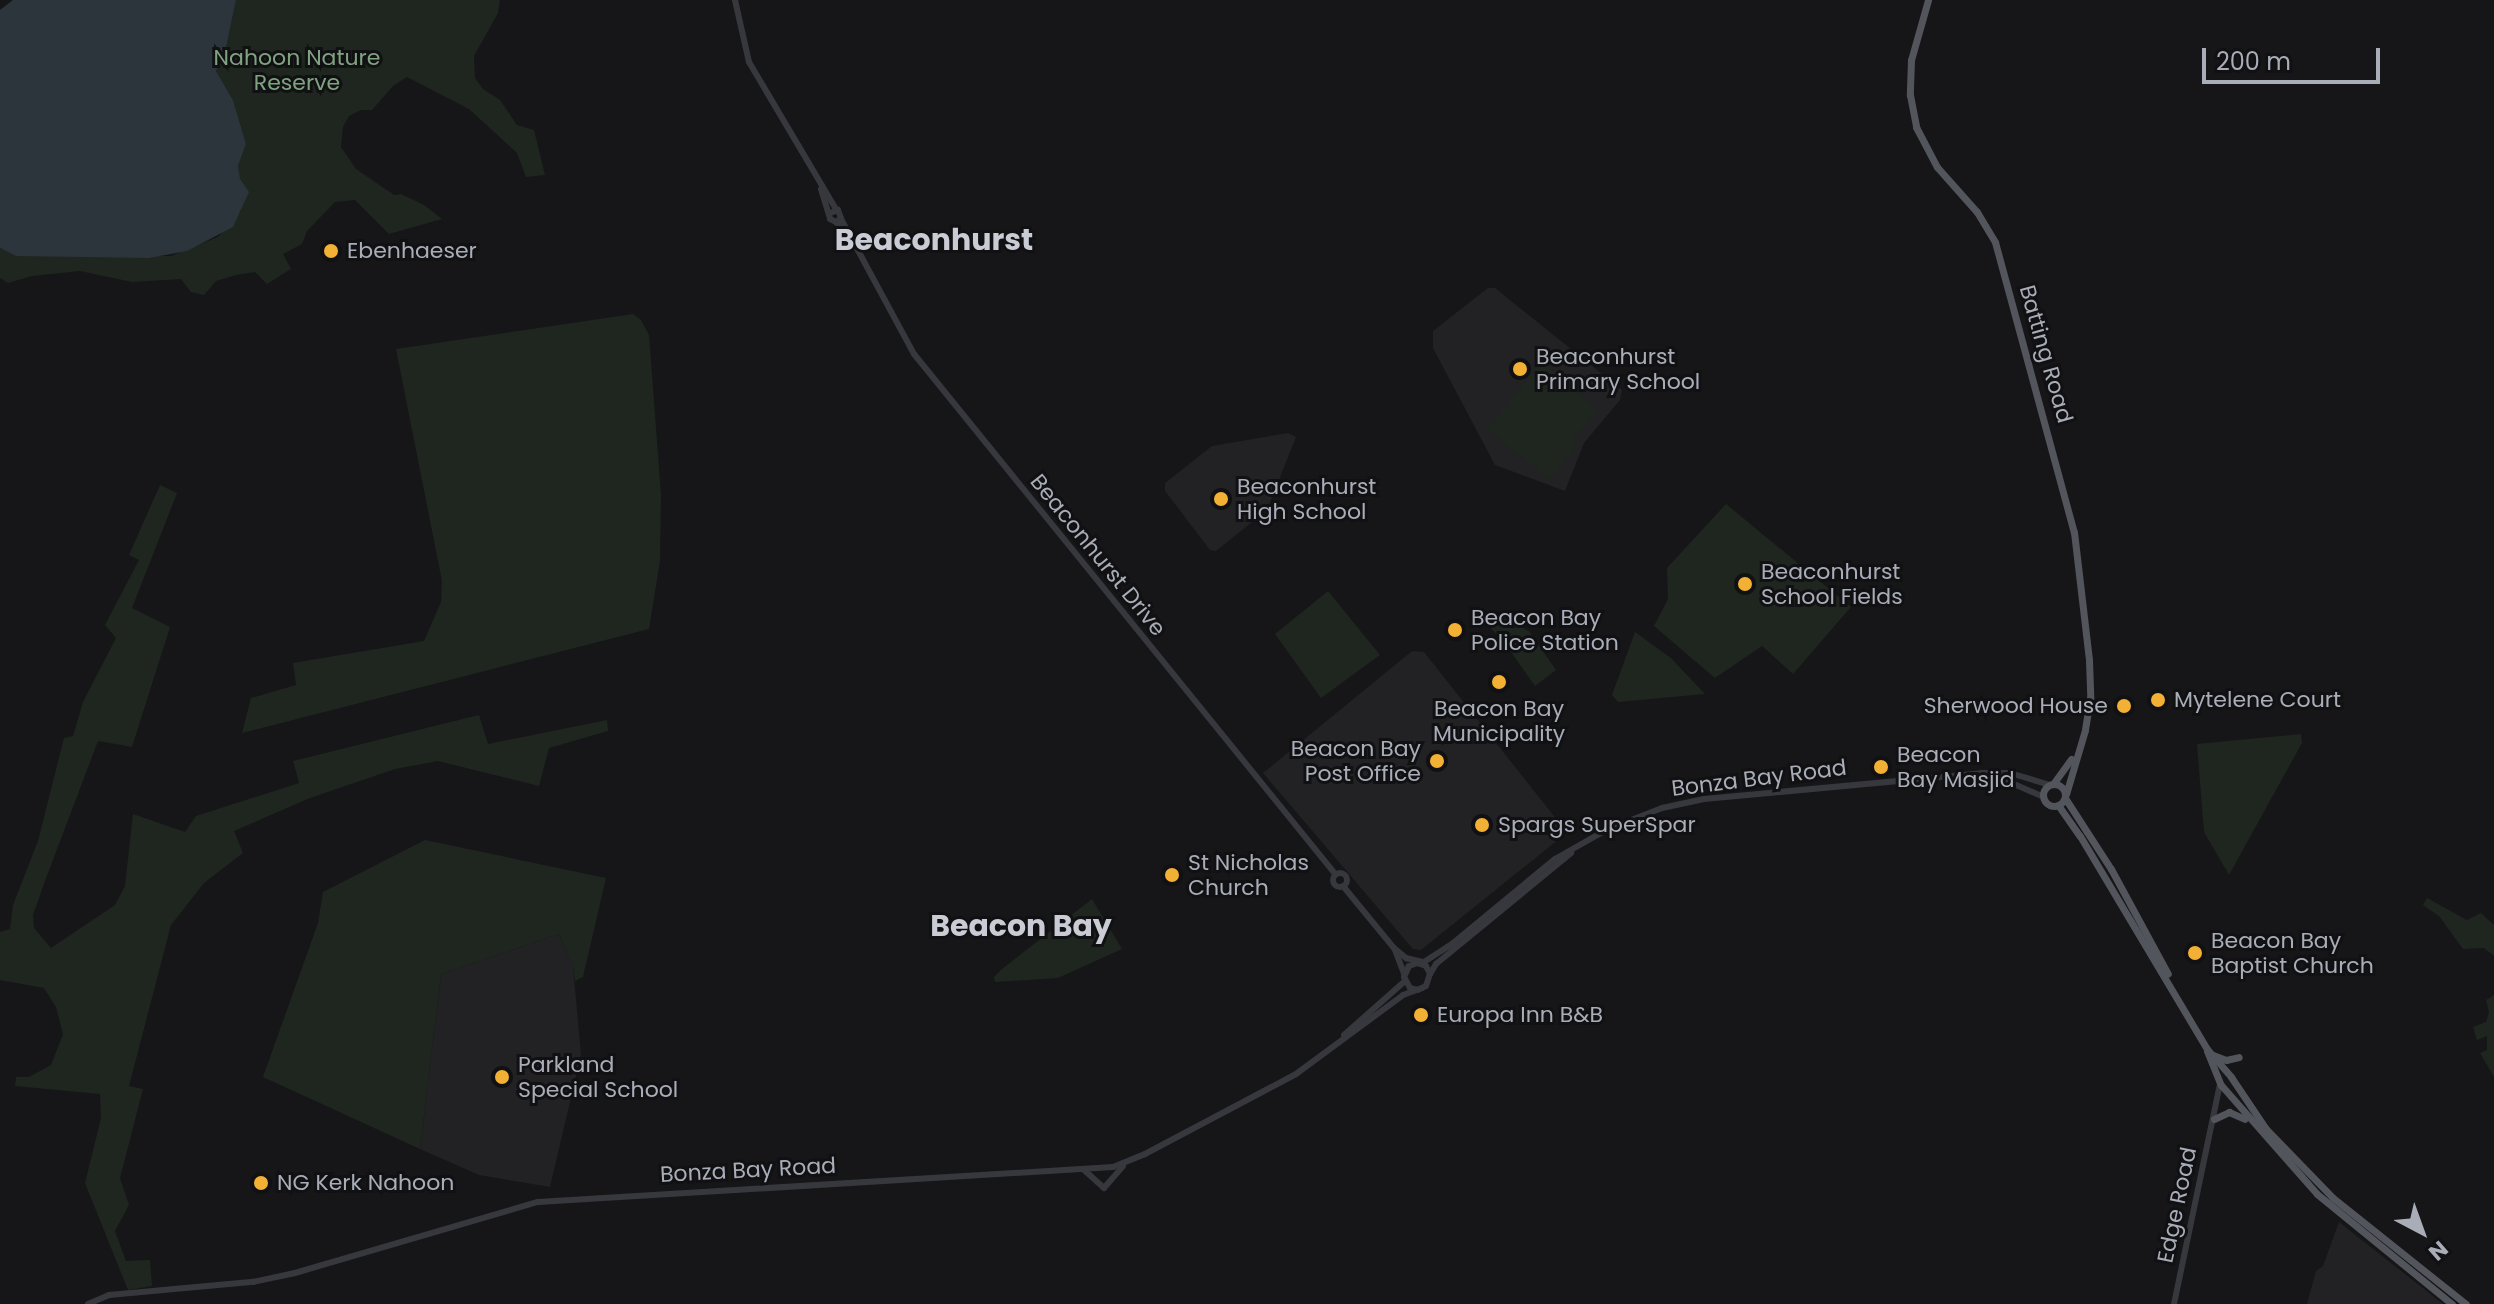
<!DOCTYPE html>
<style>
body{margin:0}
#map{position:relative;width:2494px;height:1304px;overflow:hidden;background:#161618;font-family:Poppins,sans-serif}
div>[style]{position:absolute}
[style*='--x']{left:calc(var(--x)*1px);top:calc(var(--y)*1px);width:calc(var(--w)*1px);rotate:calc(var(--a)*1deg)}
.built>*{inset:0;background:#222225}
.green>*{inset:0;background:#1e261f}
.water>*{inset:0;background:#2c353c}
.tertiary>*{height:6px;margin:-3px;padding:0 3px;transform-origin:3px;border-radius:3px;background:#37383d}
.tertiary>.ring{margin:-3px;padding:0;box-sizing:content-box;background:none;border:6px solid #37383d;border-radius:50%}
.primary>*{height:7px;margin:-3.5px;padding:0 3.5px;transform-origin:3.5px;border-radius:3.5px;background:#53555c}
.primary>.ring{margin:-3.5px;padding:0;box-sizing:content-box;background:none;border:7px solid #53555c;border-radius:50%}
.dots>*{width:22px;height:22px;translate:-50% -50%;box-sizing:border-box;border:4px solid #111113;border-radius:50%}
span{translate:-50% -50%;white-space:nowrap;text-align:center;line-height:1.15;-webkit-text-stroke:6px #111113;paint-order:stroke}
.park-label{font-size:22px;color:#7fa381}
.poi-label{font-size:22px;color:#a8adb8}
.left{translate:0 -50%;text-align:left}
.right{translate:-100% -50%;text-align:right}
.street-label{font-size:22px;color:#a8adb8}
.district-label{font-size:30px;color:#c9ccd4;font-weight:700}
.north{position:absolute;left:2382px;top:1192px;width:80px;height:80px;-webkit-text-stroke:6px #111113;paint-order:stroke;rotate:139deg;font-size:22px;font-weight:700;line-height:32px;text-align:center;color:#a8adb8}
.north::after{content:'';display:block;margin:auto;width:28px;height:36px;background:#a8adb8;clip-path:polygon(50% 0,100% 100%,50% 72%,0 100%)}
.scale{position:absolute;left:2202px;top:48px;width:178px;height:36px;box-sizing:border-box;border:4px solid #a8adb8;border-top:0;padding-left:10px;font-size:24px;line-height:28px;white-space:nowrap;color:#a8adb8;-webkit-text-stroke:6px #111113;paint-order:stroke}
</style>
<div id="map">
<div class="built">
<div style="clip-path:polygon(1488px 288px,1495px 288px,1622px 390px,1620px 400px,1584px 443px,1565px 491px,1495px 465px,1433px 348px,1433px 331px)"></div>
<div style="clip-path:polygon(1288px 433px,1296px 437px,1267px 510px,1216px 551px,1210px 550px,1165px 491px,1165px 483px,1212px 446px)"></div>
<div style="clip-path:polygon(1412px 651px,1424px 652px,1561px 825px,1559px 839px,1421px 950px,1413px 949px,1263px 773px)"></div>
<div style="clip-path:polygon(559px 934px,573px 967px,581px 1055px,550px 1187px,479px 1175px,420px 1149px,441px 974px)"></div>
<div style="clip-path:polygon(2339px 1222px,2443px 1304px,2307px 1304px,2316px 1271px,2323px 1266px)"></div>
</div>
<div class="green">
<div style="clip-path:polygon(236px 0,500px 0,498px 13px,474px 56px,475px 78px,483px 89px,500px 100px,517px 125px,534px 130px,545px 175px,526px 177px,517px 153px,469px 109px,407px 77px,393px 86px,372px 110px,361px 110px,349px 116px,343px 127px,341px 147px,356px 169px,394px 195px,401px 194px,424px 205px,442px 219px,389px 234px,355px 200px,335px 202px,307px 231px,302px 244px,283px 254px,291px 269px,267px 284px,255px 272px,236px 275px,216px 281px,204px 295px,191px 292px,181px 279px,132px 282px,80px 271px,32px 276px,8px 283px,0 278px,0 248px,16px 256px,171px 256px,218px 237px,233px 221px,241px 211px,238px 166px,246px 144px,233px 100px,216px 71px,225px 53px)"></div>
<div style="clip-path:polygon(633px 314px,641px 320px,649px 335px,661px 494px,660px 561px,649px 629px,242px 733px,251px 698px,296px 685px,293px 663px,424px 641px,441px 602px,442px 581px,396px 349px)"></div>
<div style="clip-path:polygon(1542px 363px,1597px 409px,1572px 440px,1577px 445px,1549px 479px,1487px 429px)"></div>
<div style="clip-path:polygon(160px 485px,177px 493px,132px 608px,170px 627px,132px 747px,98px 741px,45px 881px,33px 915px,34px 928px,51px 948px,115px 905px,125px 886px,133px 814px,185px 832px,196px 816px,299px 783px,293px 761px,479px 715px,488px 744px,607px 720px,608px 731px,549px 748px,539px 786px,438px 761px,395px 769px,310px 798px,234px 831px,243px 853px,204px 883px,171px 925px,129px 1086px,143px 1089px,120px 1178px,129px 1205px,115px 1231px,126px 1261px,150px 1260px,152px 1286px,128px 1290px,85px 1183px,101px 1118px,100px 1094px,15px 1086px,16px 1077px,29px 1077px,51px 1065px,63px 1034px,56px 1007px,44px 988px,0 980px,0 932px,10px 929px,13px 905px,38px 841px,64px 738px,73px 736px,83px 702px,116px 638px,105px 625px,139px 560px,129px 555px)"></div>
<div style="clip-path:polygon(1726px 504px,1851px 607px,1793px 674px,1762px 646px,1715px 678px,1654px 626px,1668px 599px,1667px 568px)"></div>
<div style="clip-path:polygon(1328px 591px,1380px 655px,1321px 698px,1275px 634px)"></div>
<div style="clip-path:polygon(1488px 610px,1529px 631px,1556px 670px,1535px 686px,1504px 642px,1480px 617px)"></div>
<div style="clip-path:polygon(1635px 632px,1671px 658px,1705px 694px,1618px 702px,1612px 695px)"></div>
<div style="clip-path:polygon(2301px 734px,2302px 743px,2229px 875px,2204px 832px,2197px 744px)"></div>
<div style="clip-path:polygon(425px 840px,606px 878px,583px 977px,575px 981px,573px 967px,559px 934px,441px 974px,420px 1149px,263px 1077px,318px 923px,323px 892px)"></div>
<div style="clip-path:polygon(2427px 898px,2467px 920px,2481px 913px,2494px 925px,2494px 956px,2484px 948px,2463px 949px,2439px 916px,2423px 905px)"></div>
<div style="clip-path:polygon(1092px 899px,1122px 949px,1058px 978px,995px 982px,994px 977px,1002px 969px)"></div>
<div style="clip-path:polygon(2494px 995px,2494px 1077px,2480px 1053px,2487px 1050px,2487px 1036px,2477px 1040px,2473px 1027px,2486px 1022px,2489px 1012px,2486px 1000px)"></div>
</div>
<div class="water">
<div style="clip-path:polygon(13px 0,236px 0,225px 53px,216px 71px,233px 100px,246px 144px,238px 166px,240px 179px,249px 192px,233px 227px,187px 251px,149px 258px,16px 256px,0 248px,0 10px)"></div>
</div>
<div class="tertiary">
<div style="--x:735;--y:0;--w:64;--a:77.3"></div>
<div style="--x:749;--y:62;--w:171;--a:59.4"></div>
<div style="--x:821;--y:189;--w:31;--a:73"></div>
<div style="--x:830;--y:219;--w:7;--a:27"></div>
<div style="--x:836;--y:222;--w:6;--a:-39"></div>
<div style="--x:841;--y:218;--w:9;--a:-111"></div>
<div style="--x:838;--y:210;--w:9;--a:159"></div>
<div style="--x:841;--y:219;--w:153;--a:61.6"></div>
<div style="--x:914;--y:354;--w:670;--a:50.99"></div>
<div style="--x:836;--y:222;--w:26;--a:54"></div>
<div style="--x:1991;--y:774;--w:58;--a:23.5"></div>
<div class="ring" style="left:1333px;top:873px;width:8px;height:8px"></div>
<div style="--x:1343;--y:886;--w:80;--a:50.6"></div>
<div style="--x:1394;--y:948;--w:16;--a:40"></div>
<div style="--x:1406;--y:958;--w:18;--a:13"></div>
<div style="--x:1424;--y:962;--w:35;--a:-33"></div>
<div style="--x:1453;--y:943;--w:132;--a:-39.5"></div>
<div style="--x:1555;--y:859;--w:61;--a:-29.5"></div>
<div style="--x:1608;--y:829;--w:58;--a:-21.3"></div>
<div style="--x:1662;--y:808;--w:43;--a:-12.1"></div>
<div style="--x:1704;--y:799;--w:279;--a:-5.3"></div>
<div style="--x:1982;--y:773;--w:28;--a:0"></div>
<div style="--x:2010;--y:773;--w:42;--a:16.7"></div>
<div style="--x:1395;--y:950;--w:25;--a:69"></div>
<div style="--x:1430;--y:974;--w:12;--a:-59"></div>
<div style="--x:1436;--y:964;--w:175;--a:-39.4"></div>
<div style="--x:1344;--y:1035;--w:81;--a:-41.5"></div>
<div style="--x:1084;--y:1170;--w:27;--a:42"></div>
<div style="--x:1104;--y:1188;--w:29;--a:-49"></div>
<div style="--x:88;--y:1304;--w:23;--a:-23"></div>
<div style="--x:109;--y:1295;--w:145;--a:-5.2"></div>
<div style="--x:253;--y:1282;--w:43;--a:-12.1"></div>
<div style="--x:295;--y:1273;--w:253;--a:-16.3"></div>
<div style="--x:538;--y:1202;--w:576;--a:-3.48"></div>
<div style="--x:1113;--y:1167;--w:35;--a:-22"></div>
<div style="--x:1145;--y:1154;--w:171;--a:-27.9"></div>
<div style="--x:1296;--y:1074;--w:133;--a:-36.4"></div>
<div style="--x:1403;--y:995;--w:20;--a:-20"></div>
<div style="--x:1422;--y:988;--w:4;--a:-27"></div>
<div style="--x:1426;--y:986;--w:13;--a:-72"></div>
<div style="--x:1430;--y:974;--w:9;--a:-117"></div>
<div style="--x:1426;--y:966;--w:9;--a:-162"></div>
<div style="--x:1417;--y:963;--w:9;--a:159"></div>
<div style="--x:1409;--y:966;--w:12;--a:114"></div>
<div style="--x:1404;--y:977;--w:13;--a:61"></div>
<div style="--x:1410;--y:988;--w:8;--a:14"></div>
<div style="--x:2174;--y:1304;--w:226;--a:-78.2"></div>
</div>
<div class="primary">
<div style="--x:1928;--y:0;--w:62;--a:105.8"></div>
<div style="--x:1911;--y:60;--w:35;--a:92"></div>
<div style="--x:1910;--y:95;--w:33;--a:79"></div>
<div style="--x:1916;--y:127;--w:45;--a:62.3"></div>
<div style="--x:1937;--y:167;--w:60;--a:48.4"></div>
<div style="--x:1977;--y:212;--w:35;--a:59"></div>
<div style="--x:1995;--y:242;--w:301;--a:74.8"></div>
<div style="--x:2074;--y:532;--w:129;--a:83.3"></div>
<div style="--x:2089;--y:660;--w:38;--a:88"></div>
<div style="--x:2090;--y:698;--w:32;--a:99"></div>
<div style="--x:2085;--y:730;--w:67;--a:106.5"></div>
<div class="ring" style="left:2043px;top:784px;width:15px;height:15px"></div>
<div style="--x:2053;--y:784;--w:31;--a:-54"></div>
<div style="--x:2065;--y:798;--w:85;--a:57.1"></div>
<div style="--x:2111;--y:869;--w:119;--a:61.5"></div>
<div style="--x:2058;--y:805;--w:38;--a:55"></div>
<div style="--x:2080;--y:836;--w:248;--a:59.2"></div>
<div style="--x:2207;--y:1049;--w:37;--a:49"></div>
<div style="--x:2231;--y:1077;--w:63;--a:56.1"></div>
<div style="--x:2266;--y:1129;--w:96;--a:45.8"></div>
<div style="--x:2333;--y:1198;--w:170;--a:38.6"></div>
<div style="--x:2207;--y:1051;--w:37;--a:68"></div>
<div style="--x:2221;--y:1085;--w:145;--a:48.6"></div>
<div style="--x:2317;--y:1194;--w:174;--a:39.2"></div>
<div style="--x:2213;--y:1055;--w:14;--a:21"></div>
<div style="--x:2226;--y:1060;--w:13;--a:-13"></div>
<div style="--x:2214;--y:1119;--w:17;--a:-25"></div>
<div style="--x:2229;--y:1112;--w:17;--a:24"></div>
</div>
<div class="dots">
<div style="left:331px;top:251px;background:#f2b134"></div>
<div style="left:1520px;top:369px;background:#f2b134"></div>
<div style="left:1221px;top:499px;background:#f2b134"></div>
<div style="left:1745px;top:584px;background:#f2b134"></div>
<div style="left:1455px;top:630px;background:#f2b134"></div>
<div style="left:1499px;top:682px;background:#f2b134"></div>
<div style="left:2158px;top:700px;background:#f2b134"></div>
<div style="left:2124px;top:706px;background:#f2b134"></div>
<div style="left:1437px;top:761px;background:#f2b134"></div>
<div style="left:1881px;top:767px;background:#f2b134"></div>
<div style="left:1482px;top:825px;background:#f2b134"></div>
<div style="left:1172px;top:875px;background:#f2b134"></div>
<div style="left:2195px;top:953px;background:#f2b134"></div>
<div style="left:1421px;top:1015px;background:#f2b134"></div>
<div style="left:502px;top:1077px;background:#f2b134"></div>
<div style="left:261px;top:1183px;background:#f2b134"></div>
</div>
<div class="park-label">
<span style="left:297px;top:70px">Nahoon Nature<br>Reserve</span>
</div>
<div class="poi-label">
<span class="left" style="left:347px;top:251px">Ebenhaeser</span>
<span class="left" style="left:1536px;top:369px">Beaconhurst<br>Primary School</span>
<span class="left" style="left:1237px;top:499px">Beaconhurst<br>High School</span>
<span class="left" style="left:1761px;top:584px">Beaconhurst<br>School Fields</span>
<span class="left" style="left:1471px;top:630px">Beacon Bay<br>Police Station</span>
<span class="left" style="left:2174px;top:700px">Mytelene Court</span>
<span class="right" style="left:2108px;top:706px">Sherwood House</span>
<span style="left:1499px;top:721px">Beacon Bay<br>Municipality</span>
<span class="right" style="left:1421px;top:761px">Beacon Bay<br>Post Office</span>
<span class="left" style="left:1897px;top:767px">Beacon<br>Bay Masjid</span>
<span class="left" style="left:1498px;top:825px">Spargs SuperSpar</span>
<span class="left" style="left:1188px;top:875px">St Nicholas<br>Church</span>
<span class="left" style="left:2211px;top:953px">Beacon Bay<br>Baptist Church</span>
<span class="left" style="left:1437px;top:1015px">Europa Inn B&amp;B</span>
<span class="left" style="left:518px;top:1077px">Parkland<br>Special School</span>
<span class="left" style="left:277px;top:1183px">NG Kerk Nahoon</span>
</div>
<div class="street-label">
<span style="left:2046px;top:354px;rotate:74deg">Batting Road</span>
<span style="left:1098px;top:555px;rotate:51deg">Beaconhurst Drive</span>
<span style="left:1759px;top:778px;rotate:-7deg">Bonza Bay Road</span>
<span style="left:748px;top:1170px;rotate:-3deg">Bonza Bay Road</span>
<span style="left:2177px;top:1205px;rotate:-78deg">Edge Road</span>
</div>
<div class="district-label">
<span style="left:934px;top:240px">Beaconhurst</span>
<span style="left:1021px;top:926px">Beacon Bay</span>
</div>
<div class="north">N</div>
<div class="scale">200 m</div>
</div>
